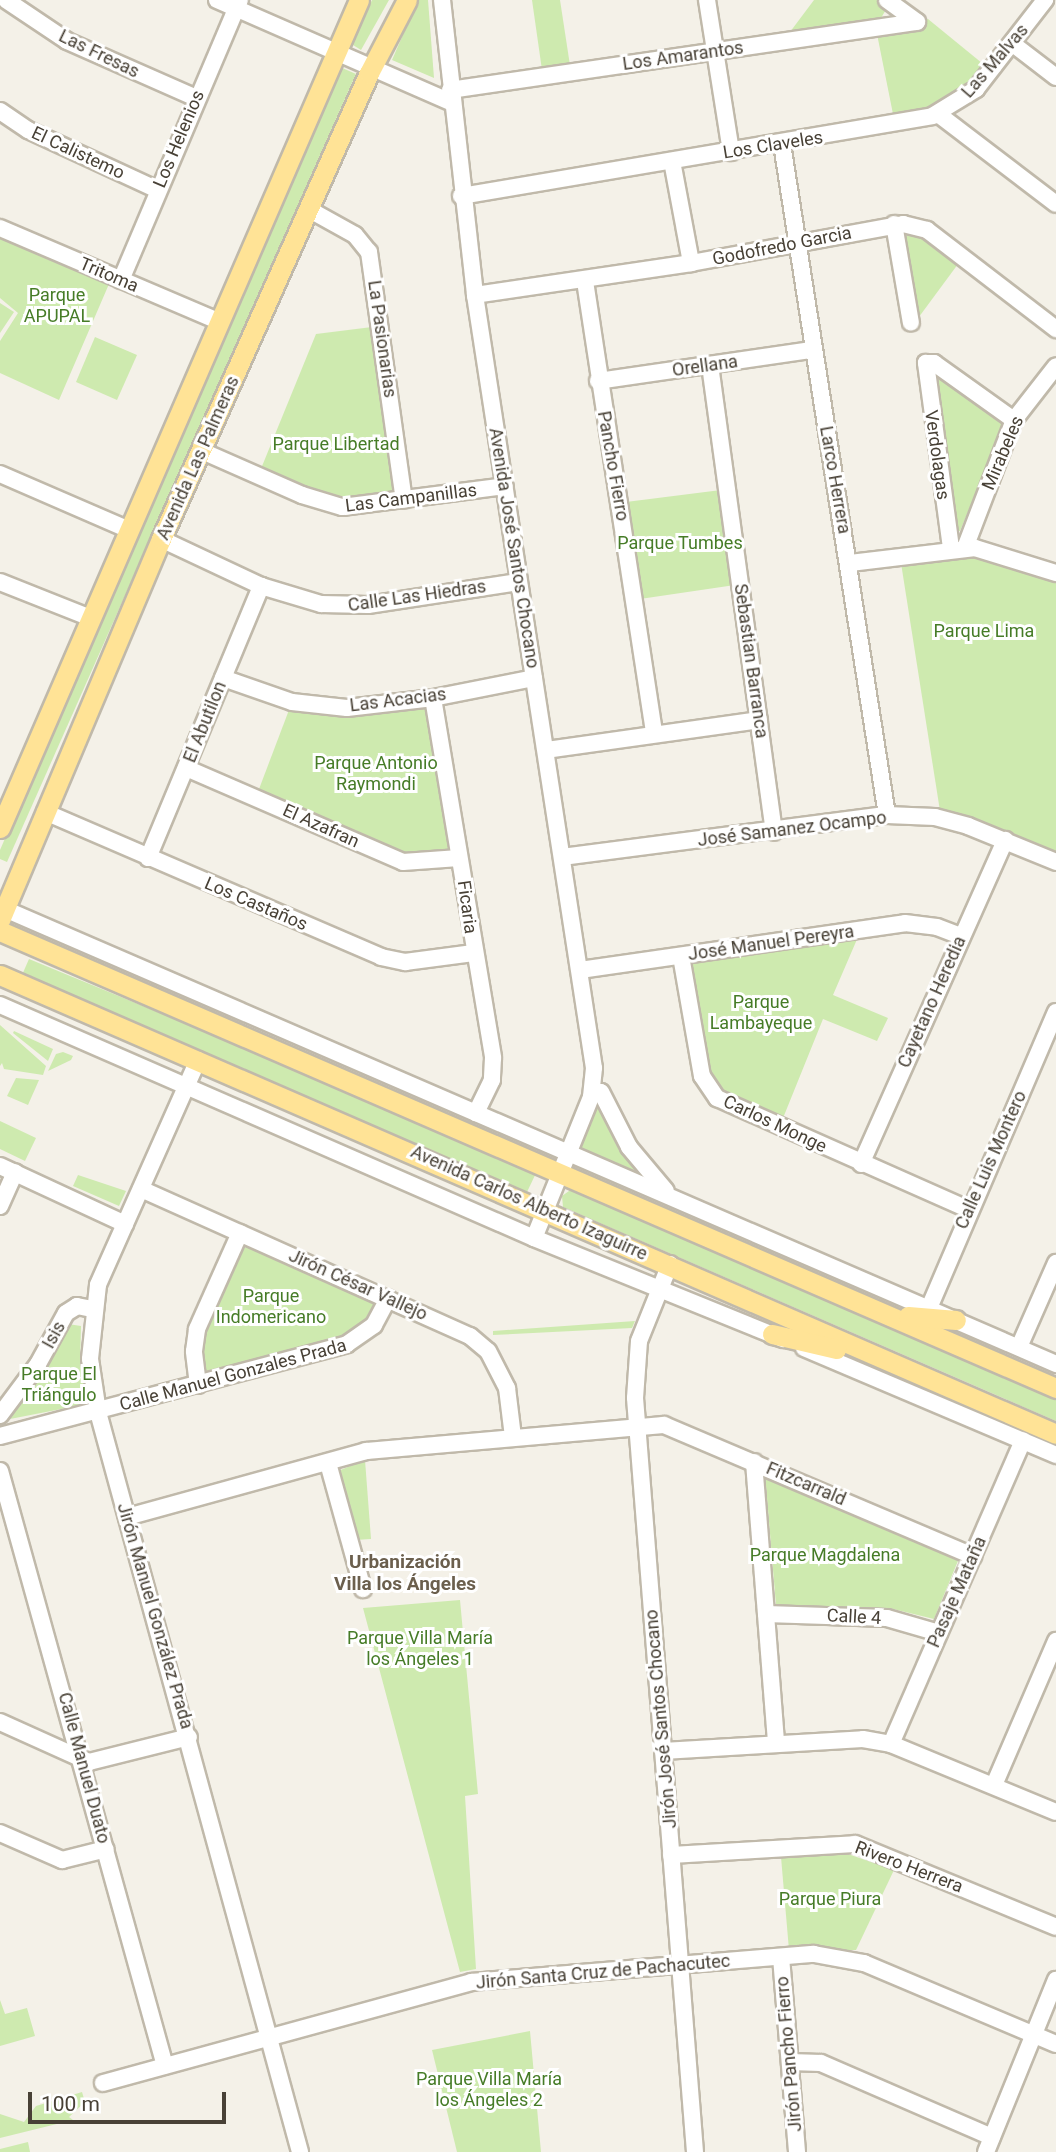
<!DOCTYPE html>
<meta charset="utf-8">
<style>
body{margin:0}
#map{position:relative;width:1056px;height:2152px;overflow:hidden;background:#f4f1e8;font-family:Roboto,sans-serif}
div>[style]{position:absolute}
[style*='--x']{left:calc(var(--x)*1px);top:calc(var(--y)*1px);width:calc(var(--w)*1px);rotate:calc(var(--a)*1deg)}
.green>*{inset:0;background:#ceeaaf}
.roads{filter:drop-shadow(2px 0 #c0b9aa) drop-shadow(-2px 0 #c0b9aa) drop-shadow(0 2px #c0b9aa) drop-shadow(0 -2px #c0b9aa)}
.minor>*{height:16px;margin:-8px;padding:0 8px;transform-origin:8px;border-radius:8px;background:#fff}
.major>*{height:19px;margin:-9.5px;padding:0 9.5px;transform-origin:9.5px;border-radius:9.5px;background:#ffe396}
span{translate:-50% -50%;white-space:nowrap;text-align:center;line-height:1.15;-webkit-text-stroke:6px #fff;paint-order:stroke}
.street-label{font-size:18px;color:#484136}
.park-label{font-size:18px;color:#467c27}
.neighbourhood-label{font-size:19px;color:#6b5f4d;font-weight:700}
.scale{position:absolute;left:28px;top:2092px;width:198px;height:32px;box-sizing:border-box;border:4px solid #484136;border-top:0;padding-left:9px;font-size:21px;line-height:24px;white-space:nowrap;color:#484136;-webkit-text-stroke:5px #fff;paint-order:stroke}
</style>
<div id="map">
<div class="green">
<div style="clip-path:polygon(372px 0,389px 0,361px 50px,353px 45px,353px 39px)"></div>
<div style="clip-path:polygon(418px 0,428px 0,434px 78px,392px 60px)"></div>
<div style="clip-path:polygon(532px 0,560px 0,571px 72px,543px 77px)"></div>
<div style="clip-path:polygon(814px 0,882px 0,887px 8px,881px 18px,790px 32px)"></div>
<div style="clip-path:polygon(928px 19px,988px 68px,975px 83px,938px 105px,893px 114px,876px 29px)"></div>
<div style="clip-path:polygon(340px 67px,356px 74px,7px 862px,0 859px,0 850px)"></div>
<div style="clip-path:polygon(897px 228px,919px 230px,961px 260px,913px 325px)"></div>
<div style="clip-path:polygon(0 238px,109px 284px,59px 400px,0 373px,0 341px,18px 313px,0 298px)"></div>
<div style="clip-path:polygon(0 303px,14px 312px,0 333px)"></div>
<div style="clip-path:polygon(380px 326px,404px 500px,364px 506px,258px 476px,316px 334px)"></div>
<div style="clip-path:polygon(95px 337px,137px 355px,117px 400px,76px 382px)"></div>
<div style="clip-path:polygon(936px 372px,1005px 423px,960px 531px,956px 531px)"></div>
<div style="clip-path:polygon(721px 490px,735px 585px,640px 599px,626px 502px)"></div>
<div style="clip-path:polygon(971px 555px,1005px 560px,1056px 582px,1056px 854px,940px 811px,901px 563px)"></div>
<div style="clip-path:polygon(433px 698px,459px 858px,416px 863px,256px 797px,292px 702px)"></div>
<div style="clip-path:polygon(858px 937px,833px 995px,888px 1018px,877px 1041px,823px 1019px,779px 1128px,714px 1094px,681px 956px)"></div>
<div style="clip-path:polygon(29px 959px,538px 1169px,527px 1192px,22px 975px)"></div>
<div style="clip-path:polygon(0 1025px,46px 1066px,43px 1075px,4px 1069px,2px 1063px,0 1066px)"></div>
<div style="clip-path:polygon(14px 1031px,53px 1049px,48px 1061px,13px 1033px)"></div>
<div style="clip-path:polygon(63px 1052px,73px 1056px,71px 1060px,48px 1071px,56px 1054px)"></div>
<div style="clip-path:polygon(16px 1078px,39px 1080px,28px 1105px,7px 1096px)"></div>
<div style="clip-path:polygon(598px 1099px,650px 1184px,580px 1150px)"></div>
<div style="clip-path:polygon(0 1121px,36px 1138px,25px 1161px,0 1149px)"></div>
<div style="clip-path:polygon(78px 1175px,126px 1191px,119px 1206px,73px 1186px)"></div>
<div style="clip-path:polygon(576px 1186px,1056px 1398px,1056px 1421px,563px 1207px,562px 1196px)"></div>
<div style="clip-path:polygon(248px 1245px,377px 1302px,378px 1307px,367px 1324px,339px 1341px,207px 1374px,202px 1356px,206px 1328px,241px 1251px)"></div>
<div style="clip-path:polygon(635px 1321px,632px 1328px,493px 1335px,493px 1331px)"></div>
<div style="clip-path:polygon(68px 1324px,81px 1326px,80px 1364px,87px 1404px,10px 1419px)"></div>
<div style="clip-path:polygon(365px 1460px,371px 1539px,355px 1540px,338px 1471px)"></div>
<div style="clip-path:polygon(765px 1474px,960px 1556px,934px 1619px,889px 1608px,776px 1605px)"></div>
<div style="clip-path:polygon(460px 1600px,478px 1794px,465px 1796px,476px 1969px,460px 1972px,363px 1608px)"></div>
<div style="clip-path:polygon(848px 1854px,894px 1870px,856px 1950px,789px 1950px,781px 1857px)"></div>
<div style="clip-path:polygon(0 2000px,5px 2014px,27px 2008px,35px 2036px,0 2046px)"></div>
<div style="clip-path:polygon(530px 2031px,541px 2152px,457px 2152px,432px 2050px)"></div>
<div style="clip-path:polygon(82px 2092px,85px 2102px,69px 2117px,73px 2120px,0 2138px,0 2114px,24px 2122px,36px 2106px)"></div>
<div style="clip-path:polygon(28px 2142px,30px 2152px,0 2152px,0 2149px)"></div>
</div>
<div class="roads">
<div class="minor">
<div style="--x:6;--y:0;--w:73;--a:33.9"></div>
<div style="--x:67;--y:41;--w:141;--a:23.8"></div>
<div style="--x:217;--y:0;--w:255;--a:23.6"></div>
<div style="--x:442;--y:0;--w:297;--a:83.6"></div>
<div style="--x:475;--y:295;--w:782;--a:81.25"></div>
<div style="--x:594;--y:1068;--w:29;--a:96"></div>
<div style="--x:591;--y:1097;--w:152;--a:112"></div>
<div style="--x:707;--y:0;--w:154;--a:81"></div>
<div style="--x:887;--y:0;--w:37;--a:36"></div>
<div style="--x:1013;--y:44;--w:54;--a:37.5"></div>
<div style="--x:450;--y:90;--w:472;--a:-8.3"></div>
<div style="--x:0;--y:111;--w:34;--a:34"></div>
<div style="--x:28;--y:130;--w:143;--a:24.8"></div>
<div style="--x:938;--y:114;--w:148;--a:37.3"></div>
<div style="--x:782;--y:144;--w:679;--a:81.11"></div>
<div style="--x:672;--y:161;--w:104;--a:79.4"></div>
<div style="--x:461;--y:196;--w:478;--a:-9.6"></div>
<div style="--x:932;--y:116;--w:52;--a:-31.5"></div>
<div style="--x:976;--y:89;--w:113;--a:-52.2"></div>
<div style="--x:310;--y:210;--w:51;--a:29.1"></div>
<div style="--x:355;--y:235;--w:22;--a:51"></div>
<div style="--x:369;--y:252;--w:250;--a:82"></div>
<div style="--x:894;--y:224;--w:100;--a:80.3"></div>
<div style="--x:0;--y:228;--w:237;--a:23.1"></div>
<div style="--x:121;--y:280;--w:304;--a:-67"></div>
<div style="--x:585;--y:281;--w:458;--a:81.3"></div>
<div style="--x:475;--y:295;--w:218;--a:-8.4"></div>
<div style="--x:691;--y:263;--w:216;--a:-10.4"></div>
<div style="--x:903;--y:224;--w:25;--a:14"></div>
<div style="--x:927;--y:230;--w:163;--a:37.5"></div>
<div style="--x:710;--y:365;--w:471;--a:82.2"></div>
<div style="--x:598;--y:381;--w:215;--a:-8.3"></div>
<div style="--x:202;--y:451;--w:109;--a:23.7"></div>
<div style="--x:302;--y:495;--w:42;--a:16.7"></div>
<div style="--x:342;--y:507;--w:164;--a:-7.3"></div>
<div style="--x:0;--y:474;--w:138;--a:23.4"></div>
<div style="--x:161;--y:539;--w:110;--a:25.2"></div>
<div style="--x:261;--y:586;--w:63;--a:16.7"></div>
<div style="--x:321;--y:604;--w:47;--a:1.2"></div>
<div style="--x:368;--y:605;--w:152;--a:-8.7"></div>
<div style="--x:951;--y:548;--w:187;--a:-97.7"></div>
<div style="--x:926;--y:363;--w:8;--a:0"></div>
<div style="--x:934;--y:363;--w:98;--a:35.5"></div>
<div style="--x:965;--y:548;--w:137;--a:-69.1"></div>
<div style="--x:1014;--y:420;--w:68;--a:-52.1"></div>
<div style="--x:850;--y:563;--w:126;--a:-6.8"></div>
<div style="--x:975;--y:548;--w:85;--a:17.2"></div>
<div style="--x:0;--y:582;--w:98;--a:21.6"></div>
<div style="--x:223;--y:678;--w:73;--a:19.2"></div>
<div style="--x:292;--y:702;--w:55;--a:6.2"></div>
<div style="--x:347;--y:708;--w:87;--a:-6.6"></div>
<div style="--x:433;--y:698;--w:103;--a:-11.2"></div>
<div style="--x:433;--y:698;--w:365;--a:80.5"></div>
<div style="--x:493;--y:1058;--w:22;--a:93"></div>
<div style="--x:492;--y:1080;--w:37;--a:116"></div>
<div style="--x:546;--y:750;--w:215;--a:-8"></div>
<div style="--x:186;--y:768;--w:236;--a:23.4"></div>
<div style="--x:403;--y:862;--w:56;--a:-4.1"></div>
<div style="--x:45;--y:812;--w:366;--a:23.3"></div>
<div style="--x:381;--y:957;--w:25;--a:12"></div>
<div style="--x:405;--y:962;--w:69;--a:-7.5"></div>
<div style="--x:562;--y:857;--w:328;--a:-7.4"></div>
<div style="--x:887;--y:815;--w:48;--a:2.4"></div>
<div style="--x:935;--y:817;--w:34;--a:15"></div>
<div style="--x:968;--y:826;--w:95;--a:22.2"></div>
<div style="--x:148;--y:858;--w:295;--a:-67.4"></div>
<div style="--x:0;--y:907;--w:1151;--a:23.4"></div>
<div style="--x:681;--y:956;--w:122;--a:80.1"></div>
<div style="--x:702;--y:1076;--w:27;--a:56"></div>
<div style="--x:717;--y:1098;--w:274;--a:23.9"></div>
<div style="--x:580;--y:970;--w:328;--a:-8.2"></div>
<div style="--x:905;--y:923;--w:32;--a:7"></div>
<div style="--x:937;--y:927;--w:26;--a:21"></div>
<div style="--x:0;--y:1005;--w:583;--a:23.57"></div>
<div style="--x:534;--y:1238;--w:269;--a:22.1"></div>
<div style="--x:198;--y:1060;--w:246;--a:114"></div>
<div style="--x:98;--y:1285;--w:74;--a:96.2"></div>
<div style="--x:90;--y:1359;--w:54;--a:81.4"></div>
<div style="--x:98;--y:1412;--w:767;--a:74.73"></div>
<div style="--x:592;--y:1094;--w:9;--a:-13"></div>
<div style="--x:601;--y:1092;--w:62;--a:63"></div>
<div style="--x:629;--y:1147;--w:57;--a:49.9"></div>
<div style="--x:861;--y:1164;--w:355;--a:-66"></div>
<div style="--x:0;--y:1166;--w:138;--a:24.9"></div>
<div style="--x:141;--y:1189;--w:360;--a:24.1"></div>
<div style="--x:470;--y:1336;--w:23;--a:40"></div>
<div style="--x:488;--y:1351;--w:42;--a:62.8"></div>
<div style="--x:507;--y:1388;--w:49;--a:83"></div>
<div style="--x:0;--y:1206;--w:37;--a:-66"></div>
<div style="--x:670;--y:1264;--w:83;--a:111.9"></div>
<div style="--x:639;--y:1341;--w:57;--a:94"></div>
<div style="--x:635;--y:1398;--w:756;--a:85.45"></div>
<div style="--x:929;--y:1308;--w:322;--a:-66.8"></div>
<div style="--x:1019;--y:1347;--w:92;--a:-66.2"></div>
<div style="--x:804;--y:1348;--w:274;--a:23"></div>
<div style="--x:198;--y:1385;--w:34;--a:-97"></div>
<div style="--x:194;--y:1351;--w:22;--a:-82"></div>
<div style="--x:197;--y:1329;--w:105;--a:-65.9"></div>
<div style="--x:0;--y:1415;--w:64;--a:-53.3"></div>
<div style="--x:38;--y:1364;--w:58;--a:-61.2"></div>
<div style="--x:66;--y:1313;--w:13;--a:-32"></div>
<div style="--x:77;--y:1306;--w:16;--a:11"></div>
<div style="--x:0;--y:1436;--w:359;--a:-14.8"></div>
<div style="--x:347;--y:1344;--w:33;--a:-35"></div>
<div style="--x:374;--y:1325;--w:30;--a:-62"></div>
<div style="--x:754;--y:1462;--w:281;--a:85.5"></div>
<div style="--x:328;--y:1463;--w:131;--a:74.5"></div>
<div style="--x:0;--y:1471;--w:617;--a:74.5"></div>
<div style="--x:127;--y:1517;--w:248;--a:-15.4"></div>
<div style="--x:366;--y:1451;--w:299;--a:-5"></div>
<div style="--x:664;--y:1425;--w:336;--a:23"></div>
<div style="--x:766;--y:1614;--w:121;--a:1.9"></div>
<div style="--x:887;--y:1618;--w:54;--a:16.1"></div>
<div style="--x:0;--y:1722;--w:98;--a:24.2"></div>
<div style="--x:89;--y:1762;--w:103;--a:-14"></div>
<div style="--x:891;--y:1744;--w:331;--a:-66.5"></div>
<div style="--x:663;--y:1751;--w:200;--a:-3.4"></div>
<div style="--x:863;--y:1739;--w:28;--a:10"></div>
<div style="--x:891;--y:1744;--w:178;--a:22.4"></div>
<div style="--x:994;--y:1785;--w:157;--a:-66.7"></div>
<div style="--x:0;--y:1833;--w:68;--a:23.5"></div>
<div style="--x:62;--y:1860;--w:45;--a:-14"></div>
<div style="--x:671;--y:1855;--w:184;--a:-3.4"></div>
<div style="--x:855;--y:1844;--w:217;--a:22.4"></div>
<div style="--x:781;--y:1957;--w:196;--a:85.3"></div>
<div style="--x:790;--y:2062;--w:31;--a:2"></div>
<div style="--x:821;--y:2063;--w:186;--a:23.4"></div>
<div style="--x:103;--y:2083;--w:382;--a:-15.3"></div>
<div style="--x:471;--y:1982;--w:344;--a:-4.7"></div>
<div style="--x:814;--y:1954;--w:51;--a:10.2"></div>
<div style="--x:864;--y:1963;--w:208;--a:22.9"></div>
<div style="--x:986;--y:2152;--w:186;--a:-67.9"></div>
</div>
<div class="major">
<div style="--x:0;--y:828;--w:902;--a:-66.56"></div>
<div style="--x:0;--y:920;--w:414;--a:-67.1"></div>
<div style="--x:161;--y:539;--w:510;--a:-65.95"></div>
<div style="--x:369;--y:73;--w:82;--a:-62.5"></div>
<div style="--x:0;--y:931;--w:1151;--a:23.4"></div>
<div style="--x:0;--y:975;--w:1151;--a:23.49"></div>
<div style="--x:908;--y:1316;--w:48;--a:4.8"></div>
<div style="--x:772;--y:1334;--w:66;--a:13.2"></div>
</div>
</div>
<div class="street-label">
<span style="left:99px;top:54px;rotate:26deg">Las Fresas</span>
<span style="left:683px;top:56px;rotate:-8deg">Los Amarantos</span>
<span style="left:995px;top:61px;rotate:-49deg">Las Malvas</span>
<span style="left:179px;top:139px;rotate:-67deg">Los Helenios</span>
<span style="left:773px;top:145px;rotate:-9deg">Los Claveles</span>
<span style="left:78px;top:153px;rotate:25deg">El Calistemo</span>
<span style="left:782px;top:246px;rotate:-11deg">Godofredo Garcia</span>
<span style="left:109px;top:275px;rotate:23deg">Tritoma</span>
<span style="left:382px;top:339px;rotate:82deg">La Pasionarias</span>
<span style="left:705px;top:366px;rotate:-8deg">Orellana</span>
<span style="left:1003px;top:453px;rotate:-67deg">Mirabeles</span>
<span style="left:937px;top:455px;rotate:82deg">Verdolagas</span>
<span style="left:198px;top:458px;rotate:-66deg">Avenida Las Palmeras</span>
<span style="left:613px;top:466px;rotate:80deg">Pancho Fierro</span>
<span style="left:835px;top:480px;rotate:80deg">Larco Herrera</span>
<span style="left:411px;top:498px;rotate:-7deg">Las Campanillas</span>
<span style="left:514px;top:548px;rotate:81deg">Avenida José Santos Chocano</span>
<span style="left:417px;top:596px;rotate:-8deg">Calle Las Hiedras</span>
<span style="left:751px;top:661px;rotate:82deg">Sebastian Barranca</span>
<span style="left:398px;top:700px;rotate:-7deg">Las Acacias</span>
<span style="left:205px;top:722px;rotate:-68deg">El Abutilon</span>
<span style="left:321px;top:826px;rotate:24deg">El Azafran</span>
<span style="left:792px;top:829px;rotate:-7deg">José Samanez Ocampo</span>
<span style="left:256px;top:904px;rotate:23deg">Los Castaños</span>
<span style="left:467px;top:907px;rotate:82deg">Ficaria</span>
<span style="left:771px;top:943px;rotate:-8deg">José Manuel Pereyra</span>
<span style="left:932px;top:1002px;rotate:-66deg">Cayetano Heredia</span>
<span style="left:775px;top:1124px;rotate:25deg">Carlos Monge</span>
<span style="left:991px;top:1160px;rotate:-66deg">Calle Luis Montero</span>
<span style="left:529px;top:1203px;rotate:24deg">Avenida Carlos Alberto Izaguirre</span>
<span style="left:358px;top:1285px;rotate:24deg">Jirón César Vallejo</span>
<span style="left:54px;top:1335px;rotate:-61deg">Isis</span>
<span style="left:233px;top:1375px;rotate:-15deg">Calle Manuel Gonzales Prada</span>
<span style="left:806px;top:1484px;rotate:23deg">Fitzcarrald</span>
<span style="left:957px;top:1592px;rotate:-66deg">Pasaje Mataña</span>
<span style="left:155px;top:1616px;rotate:74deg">Jirón Manuel González Prada</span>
<span style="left:854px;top:1617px;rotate:3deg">Calle 4</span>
<span style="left:661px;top:1719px;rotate:-95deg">Jirón José Santos Chocano</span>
<span style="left:84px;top:1768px;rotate:75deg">Calle Manuel Duato</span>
<span style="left:909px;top:1867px;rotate:21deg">Rivero Herrera</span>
<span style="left:603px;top:1972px;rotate:-5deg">Jirón Santa Cruz de Pachacutec</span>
<span style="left:789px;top:2054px;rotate:-95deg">Jirón Pancho Fierro</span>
</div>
<div class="park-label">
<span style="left:57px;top:306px">Parque<br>APUPAL</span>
<span style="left:336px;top:444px">Parque Libertad</span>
<span style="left:680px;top:543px">Parque Tumbes</span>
<span style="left:984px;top:631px">Parque Lima</span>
<span style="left:376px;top:774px">Parque Antonio<br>Raymondi</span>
<span style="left:761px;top:1013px">Parque<br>Lambayeque</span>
<span style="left:271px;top:1307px">Parque<br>Indomericano</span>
<span style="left:59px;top:1385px">Parque El<br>Triángulo</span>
<span style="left:825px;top:1555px">Parque Magdalena</span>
<span style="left:420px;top:1649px">Parque Villa María<br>los Ángeles 1</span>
<span style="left:830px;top:1899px">Parque Piura</span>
<span style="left:489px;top:2090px">Parque Villa María<br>los Ángeles 2</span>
</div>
<div class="neighbourhood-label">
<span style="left:405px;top:1573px">Urbanización<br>Villa los Ángeles</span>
</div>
<div class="scale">100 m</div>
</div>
